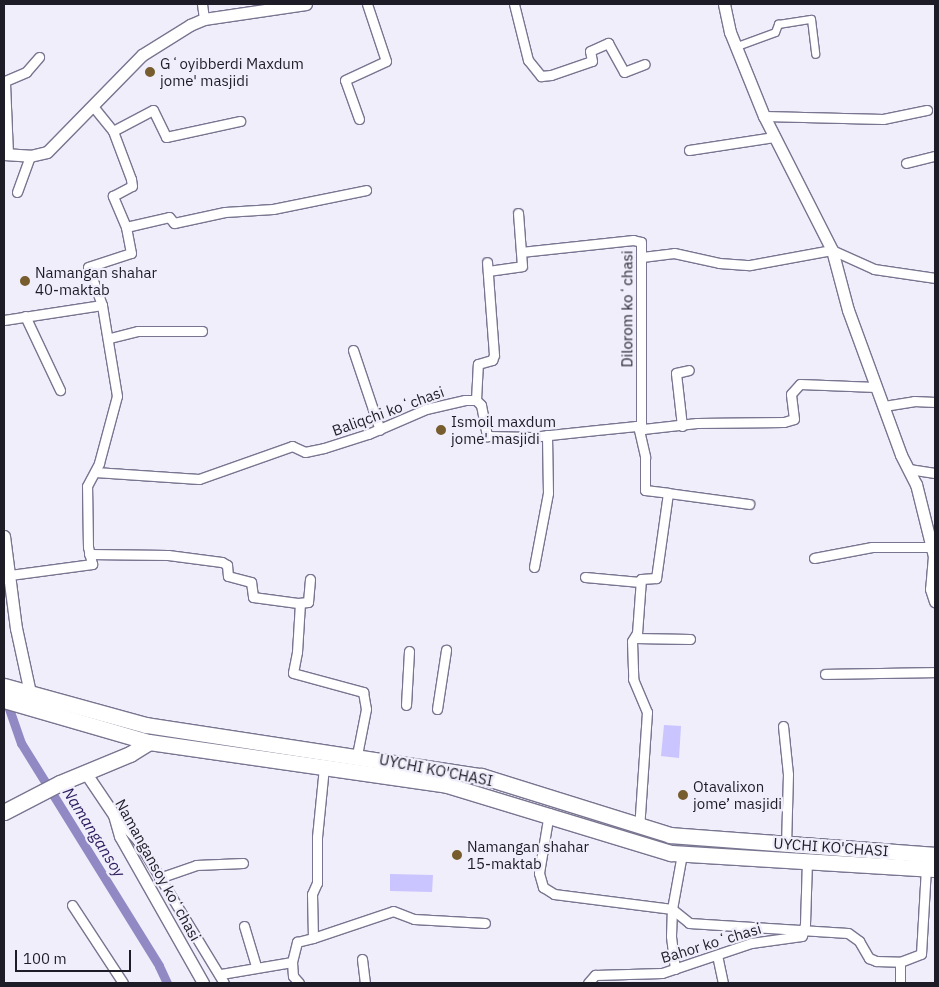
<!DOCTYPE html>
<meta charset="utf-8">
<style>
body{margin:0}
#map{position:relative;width:939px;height:987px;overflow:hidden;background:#efeefa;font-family:"IBM Plex Sans",sans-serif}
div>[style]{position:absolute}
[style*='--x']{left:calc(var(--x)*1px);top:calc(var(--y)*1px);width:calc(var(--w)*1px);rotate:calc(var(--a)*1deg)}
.green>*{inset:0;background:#cac4ff}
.canal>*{height:9px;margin:-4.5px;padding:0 4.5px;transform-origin:4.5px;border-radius:4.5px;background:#9089c3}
.roads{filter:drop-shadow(1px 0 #787590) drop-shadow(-1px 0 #787590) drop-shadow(0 1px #787590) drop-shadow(0 -1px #787590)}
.pedestrian>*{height:7px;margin:-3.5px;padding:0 3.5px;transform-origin:3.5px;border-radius:3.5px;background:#fff}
.minor>*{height:9px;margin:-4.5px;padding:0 4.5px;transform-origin:4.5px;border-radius:4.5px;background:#fff}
.tertiary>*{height:11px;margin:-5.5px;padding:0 5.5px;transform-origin:5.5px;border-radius:5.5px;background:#fff}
.primary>*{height:15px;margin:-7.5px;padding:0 7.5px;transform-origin:7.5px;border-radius:7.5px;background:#fff}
.dots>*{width:14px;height:14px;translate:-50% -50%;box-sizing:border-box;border:2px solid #efeefa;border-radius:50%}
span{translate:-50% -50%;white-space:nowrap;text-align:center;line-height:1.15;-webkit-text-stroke:4.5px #efeefa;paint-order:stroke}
.poi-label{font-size:15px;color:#1d1c27}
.left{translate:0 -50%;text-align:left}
.street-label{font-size:15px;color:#1d1c27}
.water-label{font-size:16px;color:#2c195e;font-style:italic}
.frame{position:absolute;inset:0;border:5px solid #1d1c27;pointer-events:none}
.scale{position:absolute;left:15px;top:950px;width:116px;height:22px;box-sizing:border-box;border:2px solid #1d1c27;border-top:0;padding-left:6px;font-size:15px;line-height:18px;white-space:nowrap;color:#1d1c27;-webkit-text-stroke:4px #efeefa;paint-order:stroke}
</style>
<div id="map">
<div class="green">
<div style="clip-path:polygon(664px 725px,681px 726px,679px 758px,661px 756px)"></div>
<div style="clip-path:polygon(390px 874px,433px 875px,432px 892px,390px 891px)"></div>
</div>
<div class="canal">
<div style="--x:6;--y:700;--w:46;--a:70.8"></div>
<div style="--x:21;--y:743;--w:262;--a:58.2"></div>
<div style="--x:159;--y:966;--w:19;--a:65"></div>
</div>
<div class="roads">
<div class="pedestrian">
<div style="--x:737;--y:46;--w:40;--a:-20.2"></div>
<div style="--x:775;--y:32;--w:9;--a:-69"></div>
<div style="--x:778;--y:24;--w:33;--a:-9"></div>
<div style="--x:811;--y:19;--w:35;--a:83"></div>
</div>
<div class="minor">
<div style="--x:202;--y:4;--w:15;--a:82"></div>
<div style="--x:514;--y:4;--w:58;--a:76"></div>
<div style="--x:528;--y:60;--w:21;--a:51"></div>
<div style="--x:541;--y:76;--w:10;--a:-6"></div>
<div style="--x:551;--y:75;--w:43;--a:-18.9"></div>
<div style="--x:592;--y:61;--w:10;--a:-101"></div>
<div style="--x:590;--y:51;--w:20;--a:-24"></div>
<div style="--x:608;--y:43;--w:33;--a:61"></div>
<div style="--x:624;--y:72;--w:22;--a:-21"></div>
<div style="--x:764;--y:116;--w:119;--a:1.4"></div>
<div style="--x:883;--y:119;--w:45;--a:-11.6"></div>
<div style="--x:359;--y:119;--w:41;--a:-109.7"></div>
<div style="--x:345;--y:80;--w:45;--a:-24.9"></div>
<div style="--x:386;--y:61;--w:60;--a:-108.4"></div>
<div style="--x:113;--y:131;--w:45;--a:-27.7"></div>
<div style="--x:153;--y:110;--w:30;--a:64"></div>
<div style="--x:166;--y:137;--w:76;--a:-12.2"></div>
<div style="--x:689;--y:150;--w:86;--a:-8.7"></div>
<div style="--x:8;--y:154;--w:73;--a:-92.4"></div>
<div style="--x:5;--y:81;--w:23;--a:-23"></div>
<div style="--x:26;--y:72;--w:20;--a:-49"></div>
<div style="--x:906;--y:163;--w:30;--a:-14"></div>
<div style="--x:17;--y:192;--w:38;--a:-70"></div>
<div style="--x:126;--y:227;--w:44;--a:-13.1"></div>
<div style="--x:169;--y:217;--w:8;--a:50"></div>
<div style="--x:174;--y:223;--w:52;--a:-12.2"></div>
<div style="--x:225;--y:212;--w:48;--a:-3.6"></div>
<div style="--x:273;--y:209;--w:95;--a:-11.5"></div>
<div style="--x:521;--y:252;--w:113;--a:-6.1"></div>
<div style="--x:633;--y:240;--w:8;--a:14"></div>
<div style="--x:641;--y:242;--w:182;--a:90"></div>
<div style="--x:641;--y:424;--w:6;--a:108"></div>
<div style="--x:639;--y:430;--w:28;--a:77"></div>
<div style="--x:645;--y:457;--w:33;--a:90"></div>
<div style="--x:645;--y:490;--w:23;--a:7"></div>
<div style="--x:668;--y:493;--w:86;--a:98"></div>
<div style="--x:656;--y:578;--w:15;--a:176"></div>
<div style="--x:641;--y:579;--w:54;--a:94.2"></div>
<div style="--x:637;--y:633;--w:9;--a:122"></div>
<div style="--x:632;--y:641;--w:38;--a:88"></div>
<div style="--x:633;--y:679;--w:36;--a:67"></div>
<div style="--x:647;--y:712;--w:116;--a:93.9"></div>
<div style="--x:642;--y:257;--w:32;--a:-7"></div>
<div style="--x:674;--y:253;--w:46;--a:12.5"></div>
<div style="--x:719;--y:263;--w:31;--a:4"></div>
<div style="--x:750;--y:265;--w:83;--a:-10.4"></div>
<div style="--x:832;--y:250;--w:46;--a:24.3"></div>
<div style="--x:874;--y:269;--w:62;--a:8.4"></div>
<div style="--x:488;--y:271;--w:34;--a:-8"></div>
<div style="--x:522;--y:266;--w:53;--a:-94.3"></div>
<div style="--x:25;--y:316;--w:82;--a:64.7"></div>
<div style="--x:4;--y:320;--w:99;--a:-8.7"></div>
<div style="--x:102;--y:305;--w:40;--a:-110.2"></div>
<div style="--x:88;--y:267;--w:45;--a:-18"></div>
<div style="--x:131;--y:253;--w:26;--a:-101"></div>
<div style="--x:126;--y:227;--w:34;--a:-113"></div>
<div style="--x:113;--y:196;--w:21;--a:-28"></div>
<div style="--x:132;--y:186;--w:7;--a:-98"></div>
<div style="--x:131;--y:179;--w:51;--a:-110.6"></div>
<div style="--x:113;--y:131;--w:33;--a:-129"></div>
<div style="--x:110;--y:338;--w:29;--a:-14"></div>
<div style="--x:138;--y:331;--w:64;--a:0"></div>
<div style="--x:353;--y:350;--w:84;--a:71.4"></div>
<div style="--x:476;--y:400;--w:36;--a:-87"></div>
<div style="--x:478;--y:364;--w:15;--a:-16"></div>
<div style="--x:492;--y:360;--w:5;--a:-68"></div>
<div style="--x:494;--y:355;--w:93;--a:-94.3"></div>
<div style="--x:884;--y:406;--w:30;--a:-9"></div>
<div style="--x:914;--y:401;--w:21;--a:3"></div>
<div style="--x:682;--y:426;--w:53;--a:-96.5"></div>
<div style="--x:676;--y:373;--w:13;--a:-13"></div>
<div style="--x:909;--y:469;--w:26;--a:9"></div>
<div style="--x:95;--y:472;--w:104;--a:3.9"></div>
<div style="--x:199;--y:479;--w:99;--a:-19.5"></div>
<div style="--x:292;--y:446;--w:14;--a:25"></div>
<div style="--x:305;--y:452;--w:19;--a:-12"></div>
<div style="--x:324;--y:448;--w:46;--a:-17.7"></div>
<div style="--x:368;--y:434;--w:63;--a:-23.3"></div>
<div style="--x:426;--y:409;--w:40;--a:-13"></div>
<div style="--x:465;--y:400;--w:11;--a:0"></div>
<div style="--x:476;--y:400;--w:7;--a:45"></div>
<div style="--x:481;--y:405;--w:32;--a:79"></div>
<div style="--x:487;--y:436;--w:44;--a:1.3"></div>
<div style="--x:531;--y:437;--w:106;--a:-6"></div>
<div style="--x:636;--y:426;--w:8;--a:23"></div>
<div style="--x:643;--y:429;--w:54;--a:-6.3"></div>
<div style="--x:697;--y:423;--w:87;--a:-0.7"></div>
<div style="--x:784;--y:422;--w:10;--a:-17"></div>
<div style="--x:794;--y:419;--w:25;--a:-97"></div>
<div style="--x:791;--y:394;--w:13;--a:-48"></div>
<div style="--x:800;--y:384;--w:76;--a:2.3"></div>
<div style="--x:668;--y:493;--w:82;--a:7.7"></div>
<div style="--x:89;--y:554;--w:79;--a:0.7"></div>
<div style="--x:168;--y:555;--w:54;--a:7.4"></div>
<div style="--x:222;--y:562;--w:6;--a:31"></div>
<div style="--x:227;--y:565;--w:11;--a:85"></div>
<div style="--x:228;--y:576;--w:24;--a:15"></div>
<div style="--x:251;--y:582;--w:15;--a:82"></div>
<div style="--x:253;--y:597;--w:45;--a:7.6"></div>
<div style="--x:298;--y:603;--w:10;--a:-6"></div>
<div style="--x:308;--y:602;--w:23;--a:-85"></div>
<div style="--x:814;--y:558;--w:59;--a:-10.7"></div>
<div style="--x:872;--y:547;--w:58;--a:0"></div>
<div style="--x:534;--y:567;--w:75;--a:-79.3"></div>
<div style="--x:548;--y:493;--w:58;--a:-91"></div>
<div style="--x:10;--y:575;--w:83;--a:-7.6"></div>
<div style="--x:92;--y:564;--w:17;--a:-103"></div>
<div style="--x:88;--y:547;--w:61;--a:-90.9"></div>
<div style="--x:87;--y:486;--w:26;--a:-62"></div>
<div style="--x:99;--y:463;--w:69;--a:-75"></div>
<div style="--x:117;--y:396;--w:92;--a:-99.4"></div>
<div style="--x:585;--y:577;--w:55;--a:5.2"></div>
<div style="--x:300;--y:603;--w:49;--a:93.5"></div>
<div style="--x:297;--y:652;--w:21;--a:101"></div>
<div style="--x:293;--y:673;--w:73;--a:15.2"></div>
<div style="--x:363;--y:692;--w:17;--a:80"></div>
<div style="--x:366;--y:709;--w:47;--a:101.1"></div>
<div style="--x:635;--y:638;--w:55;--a:1"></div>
<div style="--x:825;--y:674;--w:110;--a:-1"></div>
<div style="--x:406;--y:705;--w:54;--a:-86.8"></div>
<div style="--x:437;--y:709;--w:60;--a:-81.3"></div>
<div style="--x:783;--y:726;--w:48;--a:84.1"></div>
<div style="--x:788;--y:774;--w:70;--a:91.6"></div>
<div style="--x:549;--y:813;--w:61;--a:99.5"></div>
<div style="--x:539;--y:873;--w:15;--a:74"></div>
<div style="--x:543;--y:887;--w:13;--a:32"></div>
<div style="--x:554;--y:894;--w:119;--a:7.2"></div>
<div style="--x:672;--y:909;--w:22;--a:39"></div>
<div style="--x:689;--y:923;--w:159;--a:3.6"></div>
<div style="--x:848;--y:933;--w:14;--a:36"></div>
<div style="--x:859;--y:941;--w:20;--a:60"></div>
<div style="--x:869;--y:958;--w:8;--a:23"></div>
<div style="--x:876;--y:961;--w:24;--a:2"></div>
<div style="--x:900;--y:962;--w:22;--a:-21"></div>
<div style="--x:921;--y:954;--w:86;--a:-86.7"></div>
<div style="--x:114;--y:815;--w:34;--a:47"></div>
<div style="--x:137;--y:840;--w:167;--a:58.7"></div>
<div style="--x:159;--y:878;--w:39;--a:-19"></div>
<div style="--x:196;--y:865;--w:47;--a:-2.4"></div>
<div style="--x:72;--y:905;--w:93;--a:56.8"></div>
<div style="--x:244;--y:926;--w:42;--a:73.3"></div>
<div style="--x:313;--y:938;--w:84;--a:-18.6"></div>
<div style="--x:393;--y:911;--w:22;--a:21"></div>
<div style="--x:414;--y:919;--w:71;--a:3.2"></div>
<div style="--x:717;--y:955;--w:29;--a:78"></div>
<div style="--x:362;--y:959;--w:24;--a:83"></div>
<div style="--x:292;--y:962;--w:21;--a:-76"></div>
<div style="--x:297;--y:942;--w:16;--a:-14"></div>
<div style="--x:313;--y:938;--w:44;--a:-91.3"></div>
<div style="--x:312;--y:894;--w:12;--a:-66"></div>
<div style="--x:317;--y:883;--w:46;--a:-90"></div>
<div style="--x:317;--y:837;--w:70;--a:-84.3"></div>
<div style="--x:900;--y:962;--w:21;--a:90"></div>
<div style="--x:675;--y:969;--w:33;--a:-97"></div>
<div style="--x:671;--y:936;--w:27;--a:-88"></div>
<div style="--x:672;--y:909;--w:56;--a:-79.7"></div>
<div style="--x:221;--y:974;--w:72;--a:-9.6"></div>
<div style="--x:292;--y:962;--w:14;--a:86"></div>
<div style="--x:293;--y:976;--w:9;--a:49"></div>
<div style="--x:588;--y:983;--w:11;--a:-49"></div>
<div style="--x:595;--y:975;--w:67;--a:-1.7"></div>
<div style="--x:662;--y:973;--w:94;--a:-18.6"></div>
<div style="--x:751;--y:943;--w:51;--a:-7.8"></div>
<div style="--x:802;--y:936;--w:12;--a:-76"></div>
<div style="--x:805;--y:924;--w:62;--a:-88.2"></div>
</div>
<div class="tertiary">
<div style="--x:724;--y:4;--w:29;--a:78"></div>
<div style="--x:730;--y:32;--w:91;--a:68"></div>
<div style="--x:764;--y:116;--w:150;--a:63.1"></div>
<div style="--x:832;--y:250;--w:62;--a:75.1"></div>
<div style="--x:848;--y:310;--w:154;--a:69.9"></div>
<div style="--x:901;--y:455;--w:33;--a:63"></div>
<div style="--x:916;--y:484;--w:74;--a:76"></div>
<div style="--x:934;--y:556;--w:33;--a:95"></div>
<div style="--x:931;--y:589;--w:13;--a:72"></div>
<div style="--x:4;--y:154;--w:26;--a:4"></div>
<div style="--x:30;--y:156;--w:17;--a:-13"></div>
<div style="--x:47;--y:152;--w:136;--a:-45.6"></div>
<div style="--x:142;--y:55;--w:57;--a:-32"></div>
<div style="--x:190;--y:25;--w:15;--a:-23"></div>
<div style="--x:204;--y:19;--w:103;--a:-8.4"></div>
<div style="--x:4;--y:536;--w:93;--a:82.6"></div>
<div style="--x:16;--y:628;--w:66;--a:77.8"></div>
<div style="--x:85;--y:772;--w:52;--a:56"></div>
<div style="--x:114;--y:815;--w:22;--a:74"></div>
<div style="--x:120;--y:836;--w:169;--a:60.5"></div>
</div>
<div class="primary">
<div style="--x:4;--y:686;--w:147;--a:15.4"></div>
<div style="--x:146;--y:725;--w:339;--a:8.7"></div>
<div style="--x:481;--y:776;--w:198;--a:17.3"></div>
<div style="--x:670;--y:835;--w:266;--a:4.3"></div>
<div style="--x:4;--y:700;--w:151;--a:16.2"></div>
<div style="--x:149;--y:742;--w:301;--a:8.2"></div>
<div style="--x:447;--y:785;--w:234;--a:16.9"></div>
<div style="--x:671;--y:853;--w:264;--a:3.5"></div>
<div style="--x:4;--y:812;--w:63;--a:-27.4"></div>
<div style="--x:60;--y:783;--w:76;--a:-22.5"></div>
<div style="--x:130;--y:754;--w:22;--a:-32"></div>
</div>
</div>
<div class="dots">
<div style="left:150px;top:72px;background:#775c2e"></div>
<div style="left:25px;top:281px;background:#775c2e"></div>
<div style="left:441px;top:430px;background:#775c2e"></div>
<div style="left:683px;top:795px;background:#775c2e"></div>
<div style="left:457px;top:855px;background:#775c2e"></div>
</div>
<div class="poi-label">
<span class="left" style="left:160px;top:72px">Gʻoyibberdi Maxdum<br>jome' masjidi</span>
<span class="left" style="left:35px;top:281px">Namangan shahar<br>40-maktab</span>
<span class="left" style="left:451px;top:430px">Ismoil maxdum<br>jome' masjidi</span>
<span class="left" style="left:693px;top:795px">Otavalixon<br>jome’ masjidi</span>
<span class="left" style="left:467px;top:855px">Namangan shahar<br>15-maktab</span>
</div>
<div class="street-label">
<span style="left:627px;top:309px;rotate:-90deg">Dilorom koʻchasi</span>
<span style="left:388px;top:411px;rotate:-20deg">Baliqchi koʻchasi</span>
<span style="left:436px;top:770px;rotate:11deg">UYCHI KO'CHASI</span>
<span style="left:831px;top:847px;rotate:4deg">UYCHI KO'CHASI</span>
<span style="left:158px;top:870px;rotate:61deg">Namangansoy koʻchasi</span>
<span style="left:711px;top:943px;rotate:-17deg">Bahor koʻchasi</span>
</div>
<div class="water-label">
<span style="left:94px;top:832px;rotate:58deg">Namangansoy</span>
</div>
<div class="frame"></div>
<div class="scale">100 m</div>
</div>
